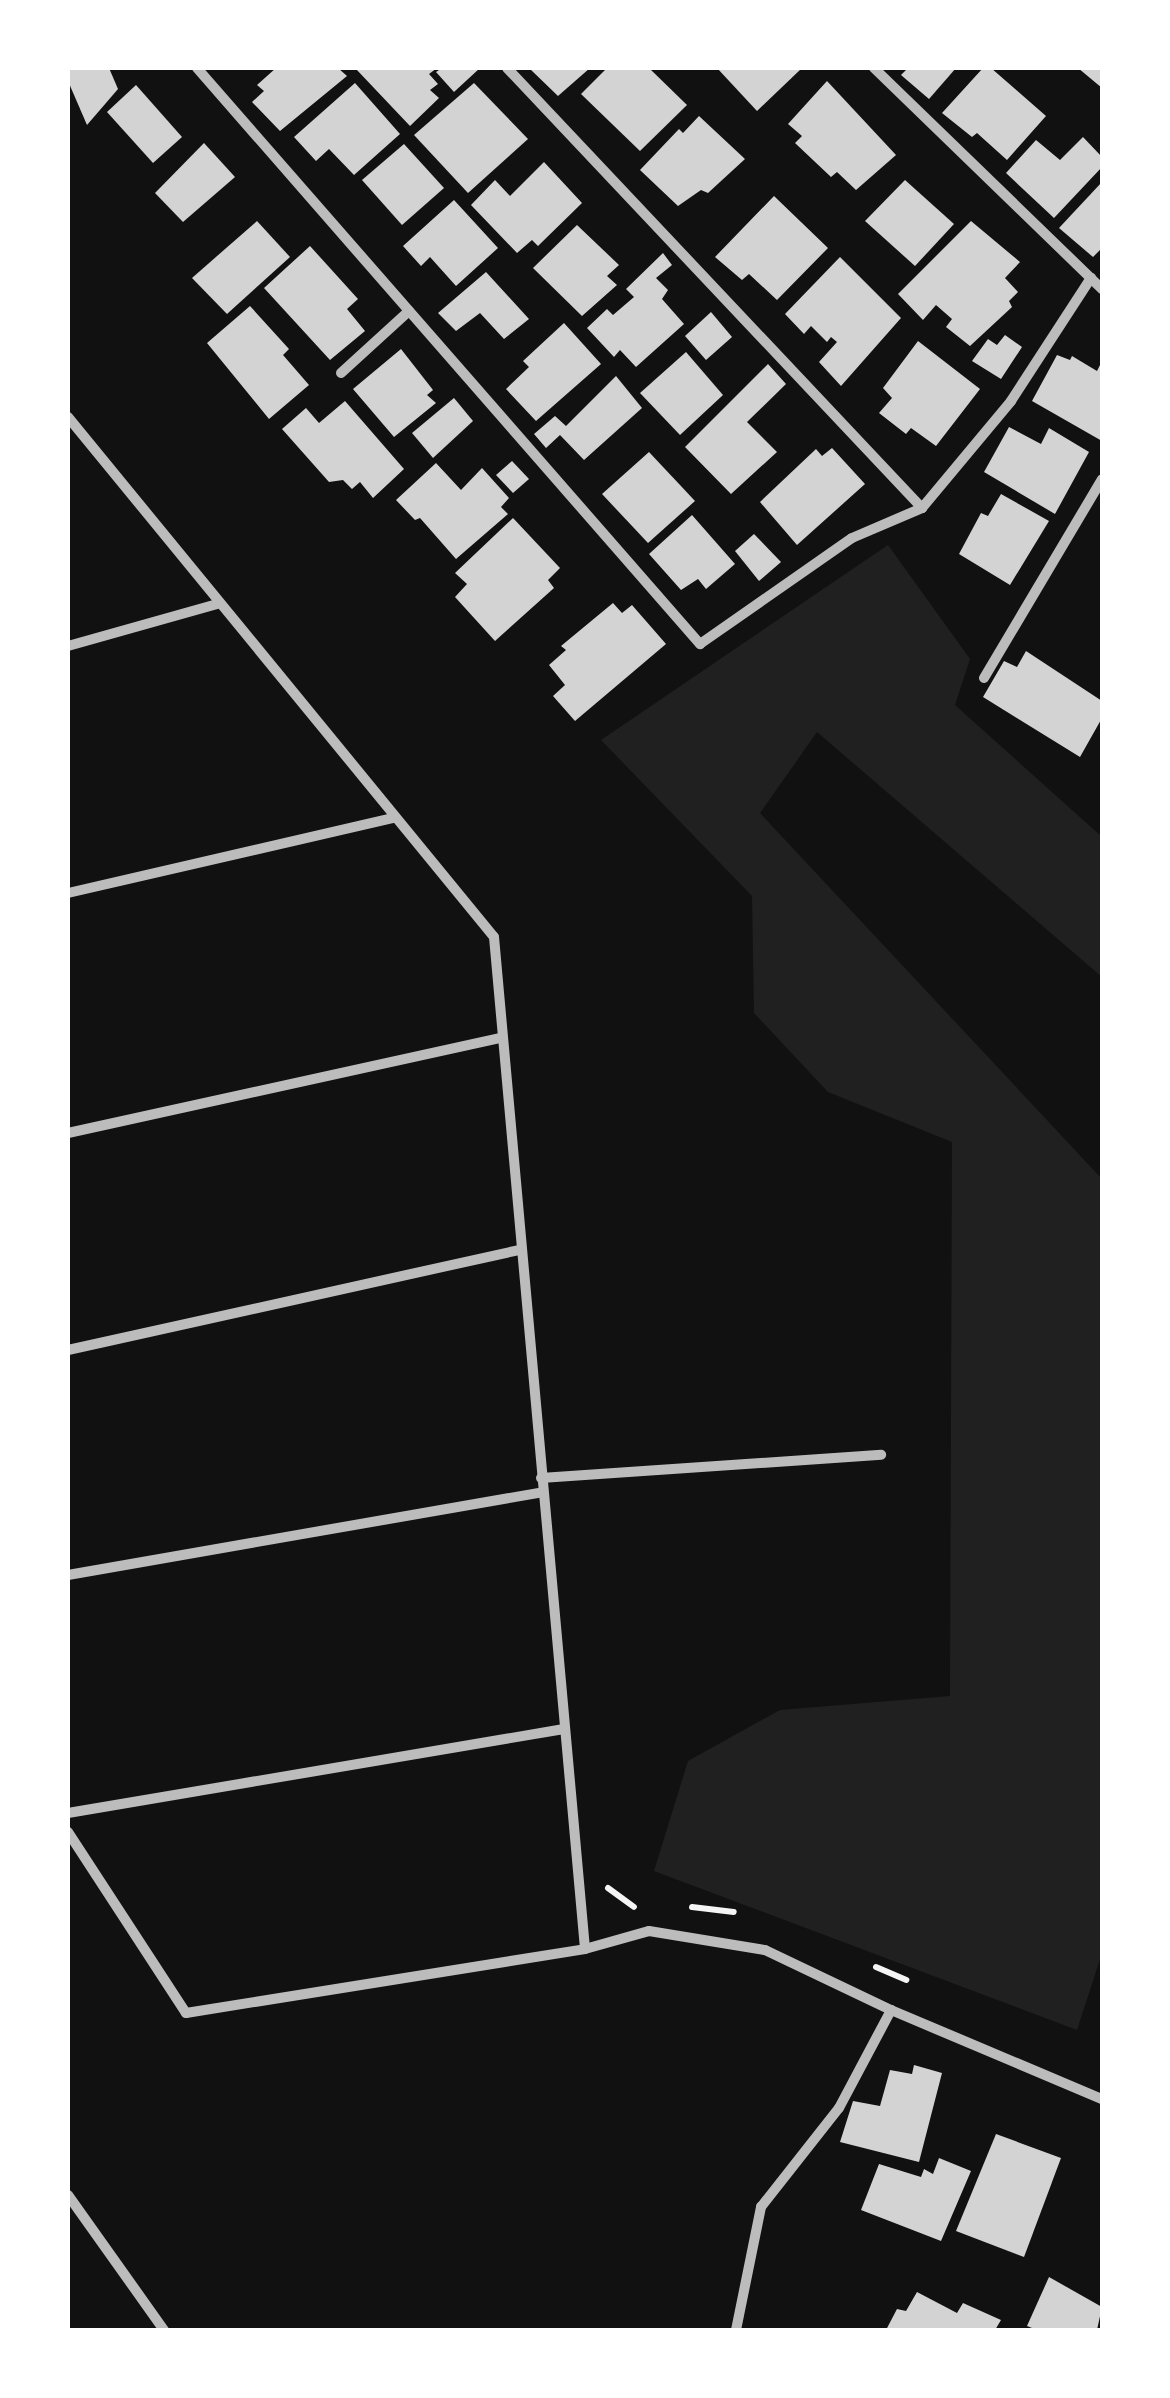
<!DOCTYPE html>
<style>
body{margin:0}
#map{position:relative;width:1170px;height:2398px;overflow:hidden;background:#111;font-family:Cabin,sans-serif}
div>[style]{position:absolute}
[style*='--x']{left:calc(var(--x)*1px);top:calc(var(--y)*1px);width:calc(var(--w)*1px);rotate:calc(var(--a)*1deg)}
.green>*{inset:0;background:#202020}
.building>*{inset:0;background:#d3d3d3}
.path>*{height:6px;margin:-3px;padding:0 3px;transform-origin:3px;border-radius:3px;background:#f5f5f5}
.minor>*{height:10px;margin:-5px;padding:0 5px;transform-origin:5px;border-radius:5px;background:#bcbcbc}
span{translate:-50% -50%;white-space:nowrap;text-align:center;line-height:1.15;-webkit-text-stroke:10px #fff;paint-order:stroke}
.frame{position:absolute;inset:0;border:70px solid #fff;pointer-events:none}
</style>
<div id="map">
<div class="green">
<div style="clip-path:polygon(888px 545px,970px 659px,955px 705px,1102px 837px,1102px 977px,817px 732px,760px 813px,1102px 1179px,1102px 1953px,1077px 2030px,654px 1871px,688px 1761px,780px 1710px,950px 1696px,952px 1142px,828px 1092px,754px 1013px,752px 896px,601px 740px)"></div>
</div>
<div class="building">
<div style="clip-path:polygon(68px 68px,109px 68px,118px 89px,87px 125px,68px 81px)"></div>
<div style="clip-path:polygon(276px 68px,338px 68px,347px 76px,280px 131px,252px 102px,264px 91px,257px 85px)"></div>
<div style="clip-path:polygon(437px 68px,429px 74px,438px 84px,430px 90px,439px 98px,410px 126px,356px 69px)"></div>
<div style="clip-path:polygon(442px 68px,480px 68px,454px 92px,436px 72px)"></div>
<div style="clip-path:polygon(529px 68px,590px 68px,558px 96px)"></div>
<div style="clip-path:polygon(607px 68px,649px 68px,687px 105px,640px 151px,581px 94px)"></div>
<div style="clip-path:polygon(717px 68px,802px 68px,757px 111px)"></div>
<div style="clip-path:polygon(908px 68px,956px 68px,929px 99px,901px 75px)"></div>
<div style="clip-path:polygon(983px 68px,991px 68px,1046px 116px,1007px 160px,977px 133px,972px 137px,942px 113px)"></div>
<div style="clip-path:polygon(1078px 68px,1102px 68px,1102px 88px)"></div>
<div style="clip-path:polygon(827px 81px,896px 155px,856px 190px,837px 172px,831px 177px,795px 143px,802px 136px,788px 124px)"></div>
<div style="clip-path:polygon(355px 83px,400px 134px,354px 175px,329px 149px,316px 161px,294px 137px)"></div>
<div style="clip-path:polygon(474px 83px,528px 139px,468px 193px,414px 135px)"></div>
<div style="clip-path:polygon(136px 85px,182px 137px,153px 163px,107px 112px)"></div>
<div style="clip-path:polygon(699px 116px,745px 159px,708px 193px,701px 190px,678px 206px,640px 170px,679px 129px,683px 133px)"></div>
<div style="clip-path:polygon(1083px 137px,1102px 157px,1102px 167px,1054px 218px,1006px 173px,1036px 140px,1060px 160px)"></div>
<div style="clip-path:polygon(204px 143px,235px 177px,183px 222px,155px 193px)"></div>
<div style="clip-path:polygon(404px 144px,444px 188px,402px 225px,362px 180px)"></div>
<div style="clip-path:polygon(544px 162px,582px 203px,538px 246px,532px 240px,517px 253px,471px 205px,495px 180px,510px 196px)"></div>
<div style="clip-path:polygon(905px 180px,954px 224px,915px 266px,865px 221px)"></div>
<div style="clip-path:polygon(1102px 182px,1102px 248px,1093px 257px,1059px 228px)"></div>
<div style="clip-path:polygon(774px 196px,828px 248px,777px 300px,749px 274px,742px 280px,715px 257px)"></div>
<div style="clip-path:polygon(454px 200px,498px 248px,456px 286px,430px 257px,421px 266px,403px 246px)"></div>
<div style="clip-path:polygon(257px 221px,290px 257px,227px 314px,192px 278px)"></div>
<div style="clip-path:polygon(971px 221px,1020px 262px,1005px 278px,1018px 292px,1009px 301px,1012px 307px,970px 346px,946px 327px,952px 319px,936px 305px,923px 320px,898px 294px)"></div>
<div style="clip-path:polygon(577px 225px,619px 265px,607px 276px,617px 285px,582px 316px,533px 268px)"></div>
<div style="clip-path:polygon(310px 246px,358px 299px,347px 309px,365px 331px,330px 360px,264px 288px)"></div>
<div style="clip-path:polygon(663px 253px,672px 265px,656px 278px,668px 290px,662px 299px,684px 324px,636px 367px,620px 350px,614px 357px,587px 328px,607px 309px,613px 315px,634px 297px,626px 289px)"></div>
<div style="clip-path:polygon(840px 257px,901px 318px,841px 386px,819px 362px,837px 342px,831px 337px,827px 342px,811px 326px,804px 334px,785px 314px)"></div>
<div style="clip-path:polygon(486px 272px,529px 319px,504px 339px,480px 313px,456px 331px,438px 313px)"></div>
<div style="clip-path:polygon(250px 306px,289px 349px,283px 355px,309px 385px,269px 419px,207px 343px)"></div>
<div style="clip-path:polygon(711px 312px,732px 337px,706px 360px,685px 336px)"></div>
<div style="clip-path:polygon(564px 323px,601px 364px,536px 421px,506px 389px,529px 367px,523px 361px)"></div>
<div style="clip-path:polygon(1005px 335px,1022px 347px,1001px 379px,972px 361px,988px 339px,997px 345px)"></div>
<div style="clip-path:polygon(918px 341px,980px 389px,936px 446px,911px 428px,906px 434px,879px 413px,892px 398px,883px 388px)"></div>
<div style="clip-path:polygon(401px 349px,433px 390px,427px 395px,436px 403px,394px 437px,353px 389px)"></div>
<div style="clip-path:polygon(686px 352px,723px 395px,680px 435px,640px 393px)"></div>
<div style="clip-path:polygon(1057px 355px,1070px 360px,1072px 356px,1097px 371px,1102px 361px,1102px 441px,1032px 401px)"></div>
<div style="clip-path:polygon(768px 364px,786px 384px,747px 422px,777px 452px,731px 494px,685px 447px)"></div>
<div style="clip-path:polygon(616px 376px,642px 408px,584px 460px,560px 435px,546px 448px,534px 434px,555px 416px,566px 426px)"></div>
<div style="clip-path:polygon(454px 398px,473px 421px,433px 458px,412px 433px)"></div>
<div style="clip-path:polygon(345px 401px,404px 469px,373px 498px,360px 482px,352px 489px,343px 480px,329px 482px,282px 429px,306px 408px,319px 423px)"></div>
<div style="clip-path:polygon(1009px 427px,1041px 444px,1049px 428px,1089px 452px,1055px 514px,984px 472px)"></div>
<div style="clip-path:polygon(832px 448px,865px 484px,797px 545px,760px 502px,816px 449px,822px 456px)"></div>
<div style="clip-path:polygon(649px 452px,695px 501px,648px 543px,602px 494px)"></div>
<div style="clip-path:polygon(512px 461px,529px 479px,513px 493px,496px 475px)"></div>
<div style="clip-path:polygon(436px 463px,461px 490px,482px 468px,509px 498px,501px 507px,508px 514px,456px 559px,420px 518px,415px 520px,396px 500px)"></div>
<div style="clip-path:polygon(1001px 494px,1049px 521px,1010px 585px,959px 554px,981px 513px,988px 516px)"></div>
<div style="clip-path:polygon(692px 515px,735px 564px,706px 589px,698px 579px,681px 590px,649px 554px)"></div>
<div style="clip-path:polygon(513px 518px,560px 568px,548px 580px,554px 588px,495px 641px,455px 597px,467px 584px,455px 573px)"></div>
<div style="clip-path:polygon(754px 534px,781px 562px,759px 581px,735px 551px)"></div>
<div style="clip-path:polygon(613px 603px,622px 613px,632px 605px,666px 644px,575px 721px,553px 696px,565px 685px,549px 665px,566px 650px,561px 646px)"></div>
<div style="clip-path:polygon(1026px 651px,1102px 701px,1102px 718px,1080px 757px,983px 697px,1004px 661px,1017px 667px)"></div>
<div style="clip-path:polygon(914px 2065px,942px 2073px,919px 2162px,840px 2142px,853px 2101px,880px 2106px,890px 2070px,912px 2074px)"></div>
<div style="clip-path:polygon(996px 2134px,1061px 2158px,1024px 2257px,956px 2231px)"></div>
<div style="clip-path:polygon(939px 2158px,971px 2171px,941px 2241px,861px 2210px,879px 2164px,921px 2177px,924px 2169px,933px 2174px)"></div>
<div style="clip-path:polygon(1049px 2277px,1102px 2307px,1097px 2330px,1037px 2330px,1027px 2326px)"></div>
<div style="clip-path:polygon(917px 2292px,957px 2313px,963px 2303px,1001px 2320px,995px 2330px,886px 2330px,897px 2309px,906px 2311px)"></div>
</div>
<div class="path">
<div style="--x:608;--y:1888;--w:32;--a:36"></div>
<div style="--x:692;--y:1907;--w:42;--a:6.8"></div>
<div style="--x:876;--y:1967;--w:33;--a:23"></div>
</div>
<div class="minor">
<div style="--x:197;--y:68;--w:765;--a:48.87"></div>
<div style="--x:700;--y:644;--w:185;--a:-34.9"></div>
<div style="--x:852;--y:538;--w:76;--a:-23.2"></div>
<div style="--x:922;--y:508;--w:139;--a:-50.2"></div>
<div style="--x:1011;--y:401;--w:147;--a:-57"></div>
<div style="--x:507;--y:68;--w:605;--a:46.67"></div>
<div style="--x:874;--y:68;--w:318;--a:44.1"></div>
<div style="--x:341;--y:373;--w:92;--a:-42.4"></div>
<div style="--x:68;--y:417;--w:672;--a:50.67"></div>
<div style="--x:494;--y:937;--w:1016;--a:84.86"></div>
<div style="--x:68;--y:646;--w:155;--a:-15.7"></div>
<div style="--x:984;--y:678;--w:231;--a:-59.3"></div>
<div style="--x:68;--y:893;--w:334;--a:-13"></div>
<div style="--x:68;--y:1133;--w:443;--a:-12.4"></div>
<div style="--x:68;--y:1350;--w:463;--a:-12.5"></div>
<div style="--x:541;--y:1478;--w:341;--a:-3.9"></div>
<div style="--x:68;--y:1575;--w:481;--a:-9.9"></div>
<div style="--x:68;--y:1813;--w:503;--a:-9.61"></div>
<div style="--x:68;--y:1832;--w:216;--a:56.9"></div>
<div style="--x:186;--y:2013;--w:404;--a:-9.1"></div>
<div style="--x:585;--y:1949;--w:66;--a:-15.7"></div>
<div style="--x:649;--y:1931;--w:118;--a:9.3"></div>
<div style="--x:765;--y:1950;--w:140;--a:25.5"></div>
<div style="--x:891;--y:2010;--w:229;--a:22.9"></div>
<div style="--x:68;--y:2195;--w:166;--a:54.6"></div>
<div style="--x:736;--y:2330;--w:126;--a:-78.5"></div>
<div style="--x:761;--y:2207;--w:126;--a:-51.8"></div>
<div style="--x:839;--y:2108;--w:111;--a:-62"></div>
</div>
<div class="frame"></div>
</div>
